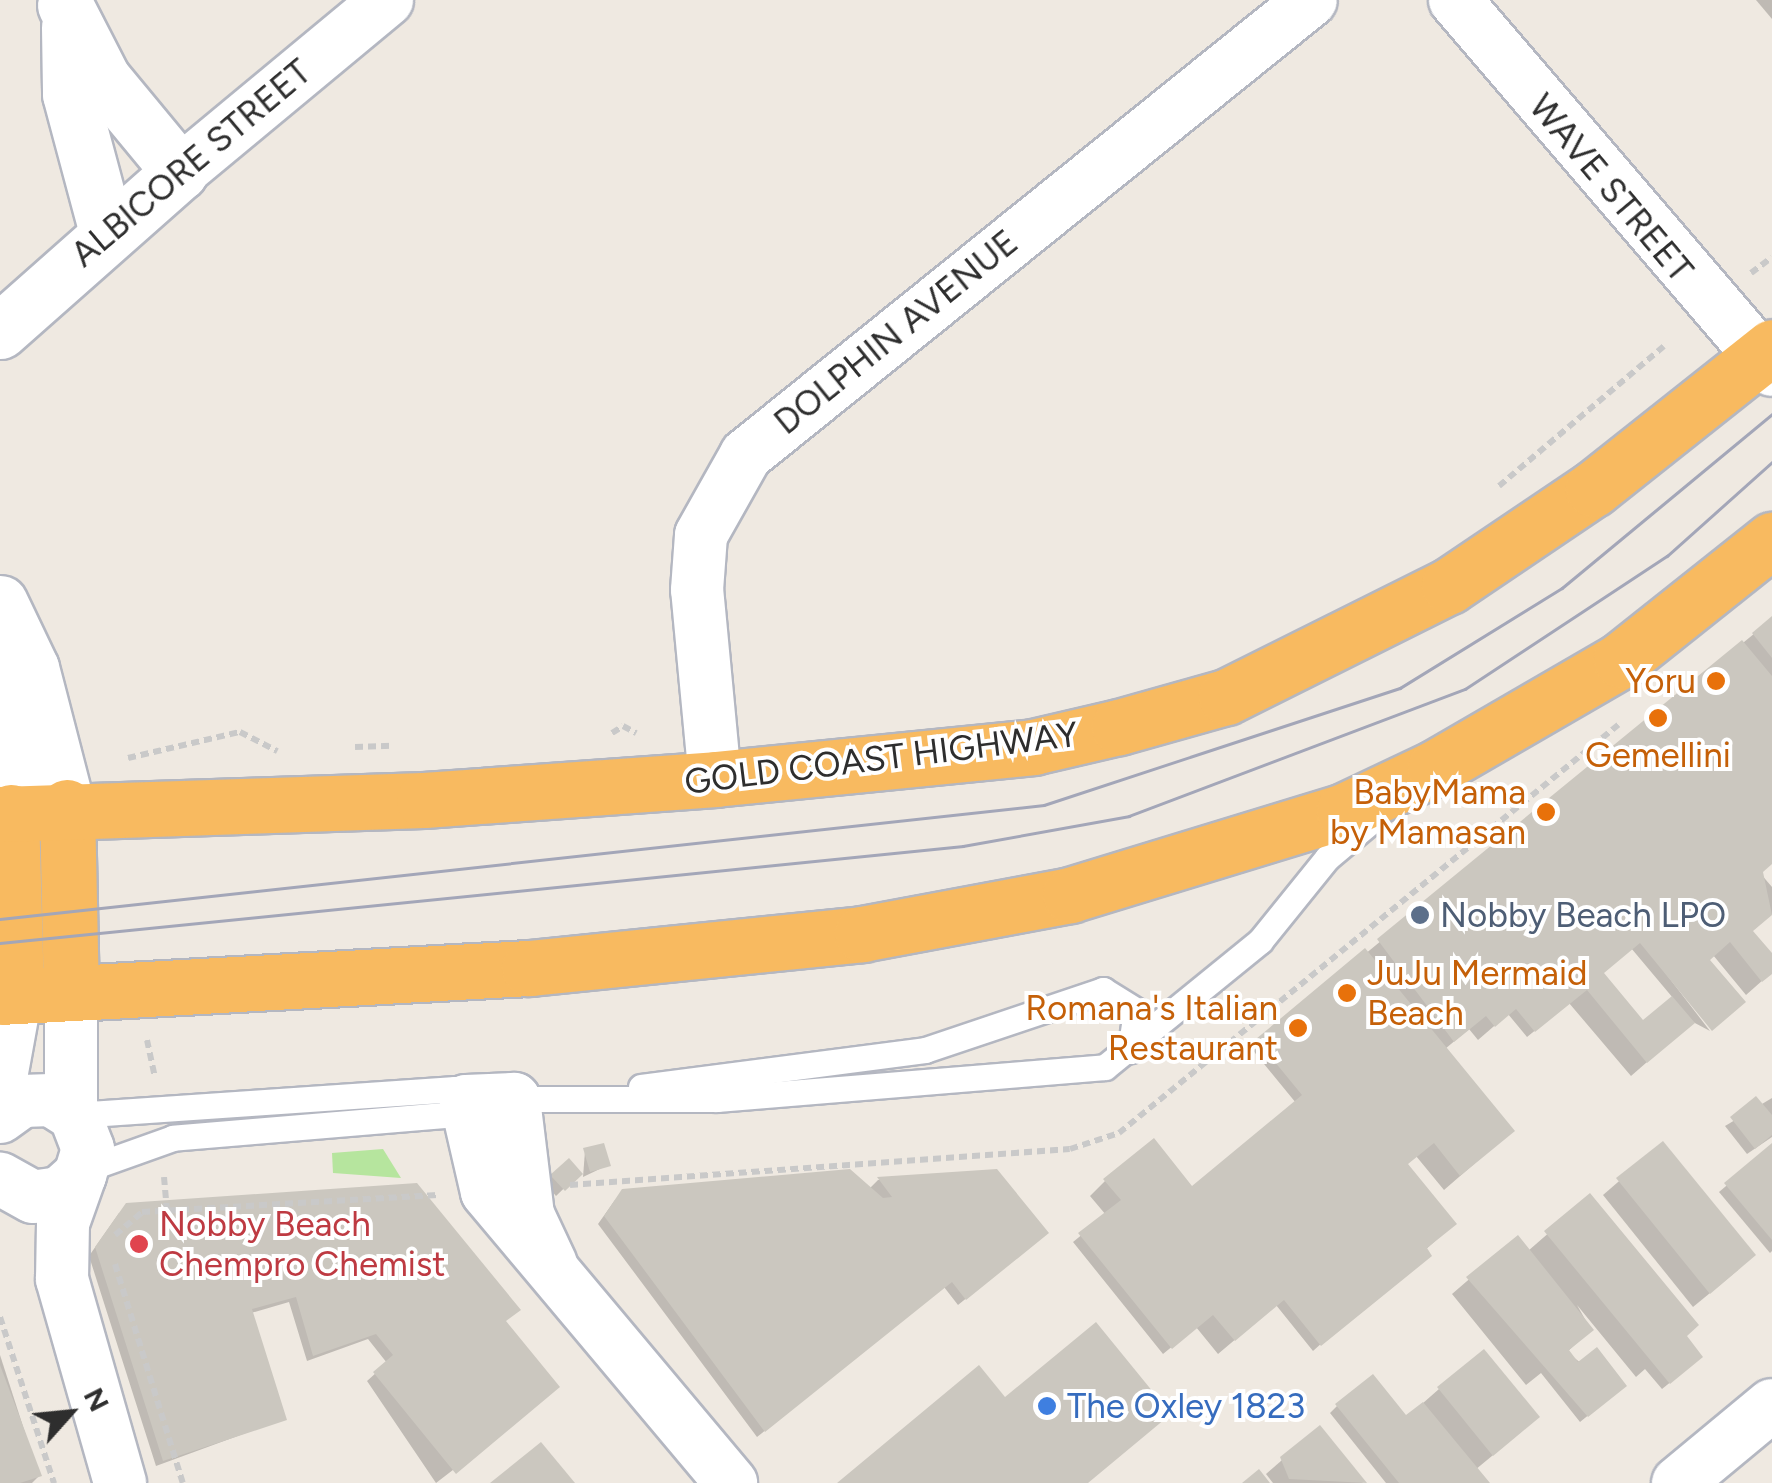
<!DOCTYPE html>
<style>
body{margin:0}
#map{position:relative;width:1772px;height:1483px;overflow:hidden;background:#efe9e1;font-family:Figtree,sans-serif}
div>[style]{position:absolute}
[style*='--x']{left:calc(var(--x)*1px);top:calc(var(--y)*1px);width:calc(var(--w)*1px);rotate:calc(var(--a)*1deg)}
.green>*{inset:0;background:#b6e59e}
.shadow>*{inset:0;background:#0003}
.building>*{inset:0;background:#cbc7bf}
.path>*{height:6px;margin-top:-3px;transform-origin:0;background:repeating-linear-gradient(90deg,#c9c9c9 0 8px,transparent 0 13px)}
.roads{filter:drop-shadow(2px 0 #b4b7c1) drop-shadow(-2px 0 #b4b7c1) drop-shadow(0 2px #b4b7c1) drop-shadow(0 -2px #b4b7c1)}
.service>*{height:25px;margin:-12.5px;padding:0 12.5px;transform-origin:12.5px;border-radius:12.5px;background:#fff}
.minor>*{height:52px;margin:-26px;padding:0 26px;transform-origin:26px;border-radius:26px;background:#fff}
.tertiary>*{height:55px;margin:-27.5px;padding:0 27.5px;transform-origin:27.5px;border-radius:27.5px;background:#fff}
.trunk>*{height:55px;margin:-27.5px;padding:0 27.5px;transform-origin:27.5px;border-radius:27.5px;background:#f8ba60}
.tram>*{height:2.5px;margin:-1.25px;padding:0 1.25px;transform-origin:1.25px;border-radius:1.25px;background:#a3a6b8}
.dots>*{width:28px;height:28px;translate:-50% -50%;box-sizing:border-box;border:5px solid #fff;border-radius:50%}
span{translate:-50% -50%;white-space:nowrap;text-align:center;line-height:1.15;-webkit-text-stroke:8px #fff;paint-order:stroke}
.street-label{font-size:35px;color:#2e2e2e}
.food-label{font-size:35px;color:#c56008}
.right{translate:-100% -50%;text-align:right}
.left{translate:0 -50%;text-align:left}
.service-label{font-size:35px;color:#4e5e75}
.health-label{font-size:35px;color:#be3a42}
.shop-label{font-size:35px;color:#366cbe}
.north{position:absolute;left:20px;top:1363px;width:100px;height:100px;-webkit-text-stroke:8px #fff;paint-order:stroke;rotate:63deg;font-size:28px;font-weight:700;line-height:40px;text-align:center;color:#2e2e2e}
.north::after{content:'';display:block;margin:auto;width:35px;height:45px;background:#2e2e2e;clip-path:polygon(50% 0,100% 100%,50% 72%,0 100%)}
</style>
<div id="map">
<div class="green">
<div style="clip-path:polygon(383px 1149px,401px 1178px,333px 1173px,332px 1153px)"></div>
</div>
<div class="shadow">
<div style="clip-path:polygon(1756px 0,1772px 0,1772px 19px)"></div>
<div style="clip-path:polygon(evenodd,1772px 619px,1772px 861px,1760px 873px,1772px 887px,1772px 914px,1751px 932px,1772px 972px,1746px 995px,1713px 955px,1640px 940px,1710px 1031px,1693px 1022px,1631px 1076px,1569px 1003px,1527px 1037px,1508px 1014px,1478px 1040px,1469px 1029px,1445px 1049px,1512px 1131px,1444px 1190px,1416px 1156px,1405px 1165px,1454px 1224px,1313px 1351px,1276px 1305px,1218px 1354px,1196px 1327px,1163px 1354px,1073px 1242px,1106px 1215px,1090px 1196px,1105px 1181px,1192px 1189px,1296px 1103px,1251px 1048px,1772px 619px,1631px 948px,1673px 998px,1643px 1024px,1602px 974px,1631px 948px)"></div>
<div style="clip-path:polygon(1772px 1098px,1772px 1137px,1747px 1154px,1725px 1126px)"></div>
<div style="clip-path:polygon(1662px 1144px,1738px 1270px,1693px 1307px,1603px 1195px)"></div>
<div style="clip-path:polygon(1772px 1147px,1772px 1251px,1770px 1253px,1719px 1192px)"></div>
<div style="clip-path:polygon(585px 1151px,608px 1165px,583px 1177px)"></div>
<div style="clip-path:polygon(569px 1162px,580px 1173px,556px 1196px,545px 1183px)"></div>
<div style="clip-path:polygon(996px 1172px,1038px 1240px,958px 1305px,944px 1287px,757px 1437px,598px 1224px,615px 1200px,869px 1189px,878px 1180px)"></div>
<div style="clip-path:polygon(1590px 1197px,1693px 1364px,1662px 1389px,1645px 1369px,1636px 1377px,1577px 1305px,1591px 1330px,1567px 1352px,1617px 1392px,1580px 1422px,1541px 1373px,1526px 1385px,1452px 1294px,1517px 1238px,1528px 1251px)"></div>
<div style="clip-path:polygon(119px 1213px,495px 1328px,541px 1402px,436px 1483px,367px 1381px,387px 1363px,368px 1339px,307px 1361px,289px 1302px,251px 1313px,284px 1419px,156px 1466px,89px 1256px)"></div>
<div style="clip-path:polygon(0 1355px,39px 1476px,32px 1483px,0 1483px)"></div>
<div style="clip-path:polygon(1439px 1389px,1521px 1432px,1475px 1470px,1486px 1483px,1386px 1483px,1330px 1413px,1337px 1406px,1406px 1418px)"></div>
<div style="clip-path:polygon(1319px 1428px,1363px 1483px,1273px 1483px,1266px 1474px)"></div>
</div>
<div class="building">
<div style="clip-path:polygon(1772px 616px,1772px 658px,1752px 633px)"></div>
<div style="clip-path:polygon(1742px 640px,1772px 676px,1772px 864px,1763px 872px,1772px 915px,1753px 931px,1772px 953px,1772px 974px,1762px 982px,1730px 942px,1710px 960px,1746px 1002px,1712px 1031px,1640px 943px,1604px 973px,1643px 1020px,1672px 996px,1695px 1023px,1647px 1063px,1587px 990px,1535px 1032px,1516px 1009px,1495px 1027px,1486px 1016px,1454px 1042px,1377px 939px)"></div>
<div style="clip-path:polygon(1365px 948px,1515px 1131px,1460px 1176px,1434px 1143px,1408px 1164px,1457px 1224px,1427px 1248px,1432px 1256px,1321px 1346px,1284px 1300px,1235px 1341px,1213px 1315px,1172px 1349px,1078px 1233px,1121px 1200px,1103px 1179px,1154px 1138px,1192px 1186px,1302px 1095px,1256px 1039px)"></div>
<div style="clip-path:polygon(1756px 1096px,1772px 1115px,1772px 1135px,1755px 1149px,1730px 1117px)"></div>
<div style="clip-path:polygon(1663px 1141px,1756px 1255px,1710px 1294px,1616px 1178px)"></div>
<div style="clip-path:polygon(604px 1143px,611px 1166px,590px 1172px,583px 1148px)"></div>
<div style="clip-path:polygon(1772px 1143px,1772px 1240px,1724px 1183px)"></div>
<div style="clip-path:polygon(569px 1158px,583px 1174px,565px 1191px,550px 1175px)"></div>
<div style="clip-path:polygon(850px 1169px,883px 1198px,892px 1197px,877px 1177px,997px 1169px,1049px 1233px,966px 1300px,952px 1282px,765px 1432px,604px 1216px,622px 1189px)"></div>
<div style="clip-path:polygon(417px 1183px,521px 1310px,506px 1321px,560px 1387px,456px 1474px,373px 1372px,393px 1355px,376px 1334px,313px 1356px,296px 1297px,252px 1309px,287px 1420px,163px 1461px,95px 1247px,126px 1203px)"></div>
<div style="clip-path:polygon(1590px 1193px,1699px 1325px,1687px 1336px,1703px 1357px,1670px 1384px,1544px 1231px)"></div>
<div style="clip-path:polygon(1518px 1235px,1594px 1330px,1569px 1350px,1578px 1362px,1597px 1347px,1627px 1386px,1588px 1417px,1466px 1277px)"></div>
<div style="clip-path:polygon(1096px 1322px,1171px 1414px,1088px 1483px,837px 1483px,979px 1365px,1005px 1397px)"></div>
<div style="clip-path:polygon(1484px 1349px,1540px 1417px,1493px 1456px,1437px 1387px)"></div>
<div style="clip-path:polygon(0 1365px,42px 1476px,20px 1483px,0 1483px)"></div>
<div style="clip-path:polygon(1373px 1374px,1406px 1415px,1423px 1402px,1490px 1483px,1399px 1483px,1335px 1404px)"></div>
<div style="clip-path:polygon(1320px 1425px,1367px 1483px,1289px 1479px,1280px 1457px)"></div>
<div style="clip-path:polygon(541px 1442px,575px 1483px,490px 1483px)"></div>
<div style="clip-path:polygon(1259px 1469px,1270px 1483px,1242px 1483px)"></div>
</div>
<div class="path">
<div style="--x:1751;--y:273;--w:26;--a:-37"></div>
<div style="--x:1499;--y:486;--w:216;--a:-40.3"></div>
<div style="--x:612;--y:733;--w:13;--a:-32"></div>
<div style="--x:623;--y:726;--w:15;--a:28"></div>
<div style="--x:355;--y:747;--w:37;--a:-2"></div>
<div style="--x:128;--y:758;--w:115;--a:-13.1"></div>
<div style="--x:240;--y:732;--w:42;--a:27.2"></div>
<div style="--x:147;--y:1040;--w:38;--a:78"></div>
<div style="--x:164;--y:1177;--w:33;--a:85"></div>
<div style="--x:570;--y:1185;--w:501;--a:-4.12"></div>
<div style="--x:1070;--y:1149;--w:52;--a:-18.1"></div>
<div style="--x:1119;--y:1133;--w:645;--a:-39.27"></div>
<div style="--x:115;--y:1235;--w:35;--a:-40"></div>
<div style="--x:142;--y:1212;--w:296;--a:-3.3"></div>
<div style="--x:115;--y:1264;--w:229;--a:72.8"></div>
<div style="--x:0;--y:1317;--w:175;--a:72"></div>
</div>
<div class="roads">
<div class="service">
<div style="--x:641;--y:1087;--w:286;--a:-7.4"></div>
<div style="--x:925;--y:1050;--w:188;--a:-18.6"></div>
<div style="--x:1103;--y:990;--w:39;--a:32"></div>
<div style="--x:1136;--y:1011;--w:40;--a:98.5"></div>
<div style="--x:514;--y:1099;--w:203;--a:0"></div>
<div style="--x:717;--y:1099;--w:389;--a:-4.7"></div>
<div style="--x:1105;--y:1067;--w:200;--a:-39.1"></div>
<div style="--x:1260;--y:941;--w:107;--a:-51.1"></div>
<div style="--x:1327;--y:858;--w:65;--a:-40"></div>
<div style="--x:75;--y:1115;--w:381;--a:-3.9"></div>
<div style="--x:455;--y:1089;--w:16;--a:47"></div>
<div style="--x:466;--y:1101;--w:16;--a:128"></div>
<div style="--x:456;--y:1114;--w:284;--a:175.2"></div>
<div style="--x:173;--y:1138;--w:96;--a:160.4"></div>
</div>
<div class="minor">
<div style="--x:1455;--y:0;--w:487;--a:49.4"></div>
<div style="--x:180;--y:172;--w:269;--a:-39.7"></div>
<div style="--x:715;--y:779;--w:190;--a:-95.4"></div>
<div style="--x:697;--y:590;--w:55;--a:-85.8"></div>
<div style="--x:701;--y:535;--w:92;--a:-60.6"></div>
<div style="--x:746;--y:455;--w:725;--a:-38.84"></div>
<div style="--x:0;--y:1083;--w:89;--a:-79.7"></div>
<div style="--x:71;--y:1110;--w:117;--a:-90"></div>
<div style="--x:0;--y:1117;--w:27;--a:-36"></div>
<div style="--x:22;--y:1101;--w:29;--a:-2"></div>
<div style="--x:51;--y:1100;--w:28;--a:32"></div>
<div style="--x:75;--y:1115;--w:36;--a:69"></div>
<div style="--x:88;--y:1149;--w:27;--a:107"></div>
<div style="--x:80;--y:1175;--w:27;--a:138"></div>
<div style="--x:60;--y:1193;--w:27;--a:172"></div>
<div style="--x:33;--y:1197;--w:38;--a:-151"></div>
<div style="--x:80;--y:1175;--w:51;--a:109.5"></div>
<div style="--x:63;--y:1223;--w:56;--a:91"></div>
<div style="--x:62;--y:1279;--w:212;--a:74.1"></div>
<div style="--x:551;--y:1264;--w:54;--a:-115.1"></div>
<div style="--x:528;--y:1215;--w:117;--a:-96.9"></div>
<div style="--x:514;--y:1099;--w:48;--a:177.6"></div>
<div style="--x:466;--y:1101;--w:93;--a:77"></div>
<div style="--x:487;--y:1192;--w:380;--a:50"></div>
<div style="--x:1678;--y:1483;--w:122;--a:-39.7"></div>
</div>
<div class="tertiary">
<div style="--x:69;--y:27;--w:67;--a:89.1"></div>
<div style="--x:70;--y:94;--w:143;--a:75"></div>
<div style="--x:0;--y:331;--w:240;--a:-41.5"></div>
<div style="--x:180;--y:172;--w:121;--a:-129.6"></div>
<div style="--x:103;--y:79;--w:83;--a:-117.2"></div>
<div style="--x:0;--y:603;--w:72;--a:64.5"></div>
<div style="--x:31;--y:668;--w:144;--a:75.5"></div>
<div style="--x:0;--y:674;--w:138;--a:85.4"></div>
</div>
<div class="trunk">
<div style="--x:67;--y:807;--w:186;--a:88.8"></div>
<div style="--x:11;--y:812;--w:183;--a:88.4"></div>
<div style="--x:0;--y:814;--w:424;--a:-1.9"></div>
<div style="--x:424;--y:800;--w:292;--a:-4.1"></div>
<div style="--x:715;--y:779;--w:320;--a:-5.7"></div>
<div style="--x:1033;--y:747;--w:88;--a:-13.1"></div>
<div style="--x:1119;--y:727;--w:111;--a:-15.7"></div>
<div style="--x:1226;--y:697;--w:249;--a:-26.5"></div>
<div style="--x:1449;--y:586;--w:174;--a:-34"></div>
<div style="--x:1593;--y:489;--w:228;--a:-38.4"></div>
<div style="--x:0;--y:997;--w:530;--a:-3.14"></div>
<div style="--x:529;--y:968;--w:335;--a:-5.8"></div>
<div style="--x:862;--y:934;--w:212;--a:-10.6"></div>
<div style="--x:1070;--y:895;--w:287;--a:-17"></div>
<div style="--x:1344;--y:811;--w:101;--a:-25.3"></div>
<div style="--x:1435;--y:768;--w:215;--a:-30.1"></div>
<div style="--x:1621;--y:660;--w:193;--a:-38.5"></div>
</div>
</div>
<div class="tram">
<div style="--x:0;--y:919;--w:1050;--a:-6.23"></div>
<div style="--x:1044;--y:805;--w:375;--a:-18.2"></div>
<div style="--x:1400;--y:688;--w:190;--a:-31.7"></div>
<div style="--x:1562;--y:588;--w:273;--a:-39.6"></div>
<div style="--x:0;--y:943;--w:968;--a:-5.75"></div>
<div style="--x:963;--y:846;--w:169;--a:-10.2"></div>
<div style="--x:1129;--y:816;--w:359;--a:-20.7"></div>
<div style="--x:1465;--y:689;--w:242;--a:-33.4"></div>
<div style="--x:1667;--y:556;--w:141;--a:-41.8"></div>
</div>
<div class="dots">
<div style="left:1716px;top:681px;background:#e8710a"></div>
<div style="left:1658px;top:718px;background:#e8710a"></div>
<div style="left:1546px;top:812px;background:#e8710a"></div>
<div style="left:1420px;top:915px;background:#5c6f8a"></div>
<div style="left:1347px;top:993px;background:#e8710a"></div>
<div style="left:1298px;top:1028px;background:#e8710a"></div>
<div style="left:139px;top:1244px;background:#e0444e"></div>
<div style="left:1047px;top:1406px;background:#3f7fe0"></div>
</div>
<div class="street-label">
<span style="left:191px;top:163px;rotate:-40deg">ALBICORE STREET</span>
<span style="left:1611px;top:188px;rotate:50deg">WAVE STREET</span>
<span style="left:896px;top:332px;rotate:-39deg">DOLPHIN AVENUE</span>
<span style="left:881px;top:758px;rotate:-7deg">GOLD COAST HIGHWAY</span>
</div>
<div class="food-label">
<span class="right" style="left:1696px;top:681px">Yoru</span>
<span style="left:1658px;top:755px">Gemellini</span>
<span class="right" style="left:1526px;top:812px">BabyMama<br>by Mamasan</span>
<span class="left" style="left:1367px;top:993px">JuJu Mermaid<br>Beach</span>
<span class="right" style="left:1278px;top:1028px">Romana's Italian<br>Restaurant</span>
</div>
<div class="service-label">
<span class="left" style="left:1440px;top:915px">Nobby Beach LPO</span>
</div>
<div class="health-label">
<span class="left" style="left:159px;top:1244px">Nobby Beach<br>Chempro Chemist</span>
</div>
<div class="shop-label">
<span class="left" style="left:1067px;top:1406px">The Oxley 1823</span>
</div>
<div class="north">N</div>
</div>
